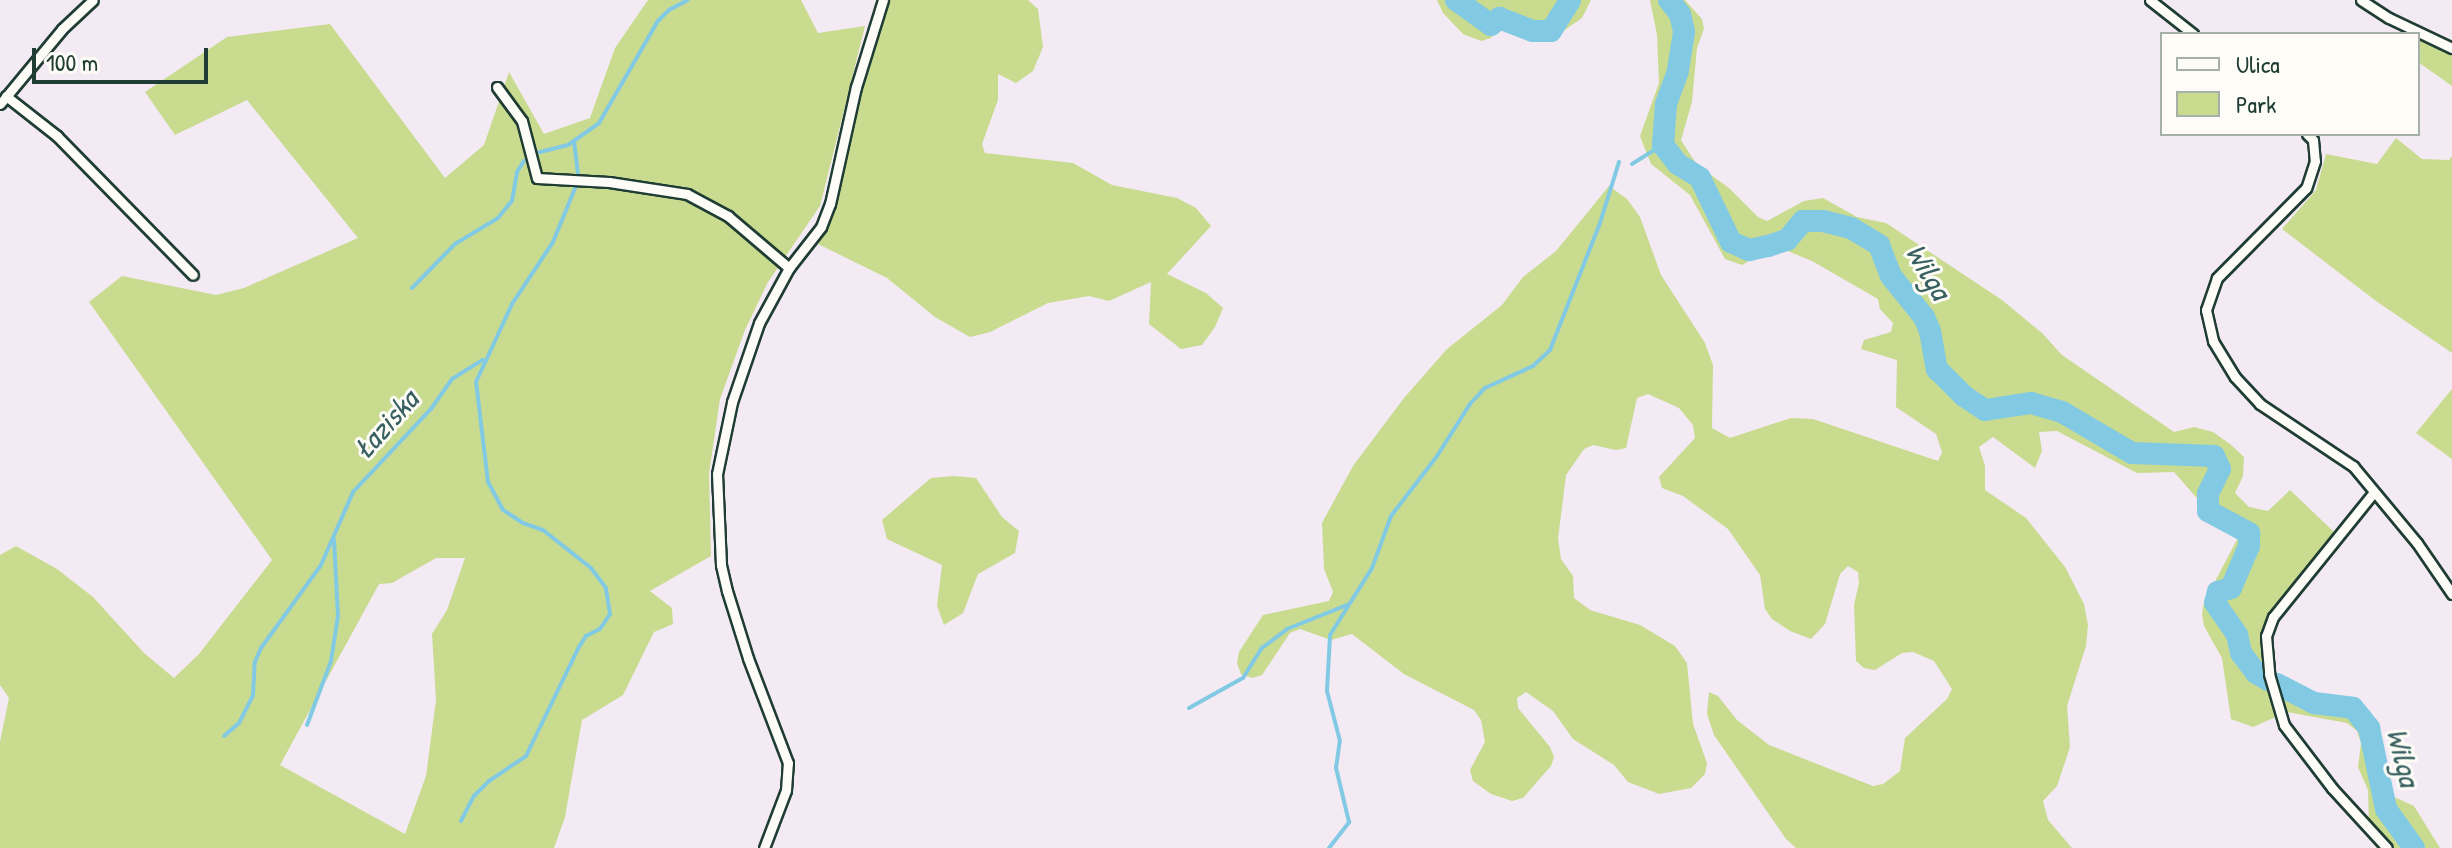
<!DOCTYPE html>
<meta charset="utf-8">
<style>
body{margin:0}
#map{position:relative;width:2452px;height:848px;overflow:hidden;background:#f3eaf4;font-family:"Patrick Hand",sans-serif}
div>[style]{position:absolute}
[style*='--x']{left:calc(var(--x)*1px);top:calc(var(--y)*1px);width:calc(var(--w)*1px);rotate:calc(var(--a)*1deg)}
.green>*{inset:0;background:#c9db8f}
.stream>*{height:4px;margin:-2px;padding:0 2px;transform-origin:2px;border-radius:2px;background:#82cae3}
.river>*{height:22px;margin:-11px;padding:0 11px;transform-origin:11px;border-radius:11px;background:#82cae3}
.roads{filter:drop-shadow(2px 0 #1f3d34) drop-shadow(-2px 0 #1f3d34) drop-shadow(0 2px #1f3d34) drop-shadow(0 -2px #1f3d34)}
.street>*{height:9px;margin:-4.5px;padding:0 4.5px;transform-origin:4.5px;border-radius:4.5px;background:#fdfcf7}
span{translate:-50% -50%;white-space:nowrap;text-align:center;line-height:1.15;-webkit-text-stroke:6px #fdfcf7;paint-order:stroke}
.water-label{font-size:30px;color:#386060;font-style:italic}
.legend{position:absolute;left:2160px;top:32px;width:260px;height:104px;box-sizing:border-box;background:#fdfcf7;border:2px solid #a4b0a9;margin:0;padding:10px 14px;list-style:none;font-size:24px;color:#1f3d34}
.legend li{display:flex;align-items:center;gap:16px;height:40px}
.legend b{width:40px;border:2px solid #a4b0a9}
.scale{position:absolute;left:32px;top:48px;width:176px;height:36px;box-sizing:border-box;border:4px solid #1f3d34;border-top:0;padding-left:10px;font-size:24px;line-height:28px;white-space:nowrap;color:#1f3d34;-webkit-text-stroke:6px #fdfcf7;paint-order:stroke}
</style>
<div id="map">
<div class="green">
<div style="clip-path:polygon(evenodd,648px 0,801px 0,818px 33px,865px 26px,820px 206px,768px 282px,745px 330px,720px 399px,709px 474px,711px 556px,650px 591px,672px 608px,673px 624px,654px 632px,623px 695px,582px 720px,565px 817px,554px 848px,0 848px,0 742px,9px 698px,0 685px,0 555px,16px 546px,57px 569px,93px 597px,144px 653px,174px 678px,199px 654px,272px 560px,89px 302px,122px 276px,216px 295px,244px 288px,358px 238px,247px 100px,175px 135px,145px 92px,227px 37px,330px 24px,445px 178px,484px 145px,509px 72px,544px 134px,590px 118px,615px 48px,648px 0,436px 558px,465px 558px,447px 610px,432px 634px,436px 700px,426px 776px,405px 834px,280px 765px,379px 584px,392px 583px,436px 558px)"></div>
<div style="clip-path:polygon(890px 0,1028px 0,1038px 9px,1043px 47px,1033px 71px,1016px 83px,998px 74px,998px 100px,982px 144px,985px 153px,1073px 163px,1112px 185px,1177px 198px,1196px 208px,1211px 226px,1167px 274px,1206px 293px,1223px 308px,1215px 327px,1202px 345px,1181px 349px,1149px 324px,1151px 282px,1109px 301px,1089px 296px,1048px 303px,990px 332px,970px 337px,935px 317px,887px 278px,818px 244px,836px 205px,860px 88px)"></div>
<div style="clip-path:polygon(1437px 0,1591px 0,1582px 18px,1559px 34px,1550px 38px,1517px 16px,1508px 18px,1491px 38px,1481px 41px,1463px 34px,1443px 13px)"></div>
<div style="clip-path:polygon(1650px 0,1685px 0,1702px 19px,1704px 29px,1697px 48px,1692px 102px,1681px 140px,1697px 165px,1729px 188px,1758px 217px,1767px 221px,1804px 201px,1823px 198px,1857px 217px,1886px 223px,2002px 300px,2042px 333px,2062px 355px,2174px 432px,2194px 427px,2213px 432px,2230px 444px,2244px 457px,2243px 476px,2235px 493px,2249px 507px,2268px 511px,2290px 490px,2334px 532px,2270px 611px,2260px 638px,2266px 685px,2281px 681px,2315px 696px,2360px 702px,2370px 712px,2375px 727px,2384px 780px,2394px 797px,2414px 806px,2440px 848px,2384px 848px,2369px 826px,2368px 790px,2358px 767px,2361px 743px,2357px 731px,2347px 723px,2287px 712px,2253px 727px,2231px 719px,2222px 658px,2204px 626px,2202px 614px,2204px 602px,2239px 536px,2209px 512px,2174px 472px,2137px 473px,2057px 431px,2039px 432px,2042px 451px,2035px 468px,1993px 437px,1979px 447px,1985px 466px,1985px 490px,2026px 518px,2065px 567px,2084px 604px,2088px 625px,2086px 646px,2067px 706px,2070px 747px,2057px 786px,2043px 801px,2048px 820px,2072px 848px,1796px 848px,1786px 839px,1714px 735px,1707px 714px,1709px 692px,1718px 696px,1737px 720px,1769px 745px,1873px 786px,1883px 784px,1900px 771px,1905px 738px,1947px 699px,1952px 689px,1934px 661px,1913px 652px,1902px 653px,1875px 670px,1864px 668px,1856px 661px,1854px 605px,1859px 583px,1858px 572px,1848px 566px,1840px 574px,1825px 624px,1811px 639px,1790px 631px,1772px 619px,1765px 609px,1760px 575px,1728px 529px,1683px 496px,1662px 488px,1659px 477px,1695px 438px,1693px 425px,1679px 408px,1648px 394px,1637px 398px,1626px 448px,1616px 450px,1593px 445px,1584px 449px,1566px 475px,1558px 539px,1561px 559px,1573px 576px,1574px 598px,1590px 610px,1640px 625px,1675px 646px,1687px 663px,1693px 724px,1707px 763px,1705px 774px,1691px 788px,1659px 794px,1628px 782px,1614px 765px,1573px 739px,1553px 711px,1526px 692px,1517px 698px,1518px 708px,1550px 747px,1554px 757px,1551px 766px,1523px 798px,1512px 801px,1491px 794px,1473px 781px,1470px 770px,1485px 742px,1481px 720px,1474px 710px,1404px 674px,1352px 634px,1331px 640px,1300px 629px,1290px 633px,1262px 675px,1252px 678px,1241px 674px,1237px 663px,1239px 652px,1263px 615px,1329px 601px,1333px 592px,1324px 569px,1322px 523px,1353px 466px,1404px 398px,1447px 349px,1502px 305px,1523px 277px,1556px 251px,1609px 186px,1627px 199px,1640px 217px,1661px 275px,1705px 343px,1713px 365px,1712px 428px,1730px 438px,1791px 418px,1813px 419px,1938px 461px,1942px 452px,1936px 434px,1896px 407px,1897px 360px,1861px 349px,1864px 340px,1891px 332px,1893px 323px,1880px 309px,1878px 299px,1812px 261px,1785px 250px,1766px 251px,1742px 265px,1725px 259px,1690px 195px,1651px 164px,1640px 136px,1659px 83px,1657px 35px)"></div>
<div style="clip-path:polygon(2424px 37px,2452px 51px,2452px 86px,2418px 62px,2418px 43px)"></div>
<div style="clip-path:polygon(2396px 138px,2422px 159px,2449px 160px,2452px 156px,2452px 353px,2376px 301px,2282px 229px,2316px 190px,2326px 154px,2377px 164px)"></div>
<div style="clip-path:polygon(2452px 389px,2452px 459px,2416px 433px)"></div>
<div style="clip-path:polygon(954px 476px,976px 478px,1002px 517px,1019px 531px,1015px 553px,978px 574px,963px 613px,944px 625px,937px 606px,942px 565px,887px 539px,882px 520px,931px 478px)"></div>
</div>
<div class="stream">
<div style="--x:574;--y:141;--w:32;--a:83"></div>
<div style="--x:536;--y:153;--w:33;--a:-14"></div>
<div style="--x:568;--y:145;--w:38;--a:-35"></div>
<div style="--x:599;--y:123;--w:118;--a:-60"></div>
<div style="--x:658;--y:21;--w:16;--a:-45"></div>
<div style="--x:669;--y:10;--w:21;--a:-28"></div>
<div style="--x:1632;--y:164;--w:36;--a:-32"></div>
<div style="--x:412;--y:288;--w:62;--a:-45.7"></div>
<div style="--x:455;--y:244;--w:50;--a:-31.2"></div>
<div style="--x:498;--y:218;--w:22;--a:-51"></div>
<div style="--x:512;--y:201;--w:29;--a:-80"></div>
<div style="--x:517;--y:172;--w:13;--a:-58"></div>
<div style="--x:1189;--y:708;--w:62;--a:-29.1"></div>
<div style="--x:1243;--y:678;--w:36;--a:-58"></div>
<div style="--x:1262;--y:648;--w:31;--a:-37"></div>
<div style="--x:1287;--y:629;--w:65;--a:-21.8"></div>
<div style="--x:307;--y:725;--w:68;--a:-69.4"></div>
<div style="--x:331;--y:661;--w:46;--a:-81.2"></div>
<div style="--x:338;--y:616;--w:76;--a:-93"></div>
<div style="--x:224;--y:736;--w:20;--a:-41"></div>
<div style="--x:239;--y:723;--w:31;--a:-63"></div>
<div style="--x:253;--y:695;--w:33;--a:-87"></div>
<div style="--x:255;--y:662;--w:15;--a:-67"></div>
<div style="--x:261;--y:648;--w:102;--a:-54.1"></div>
<div style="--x:321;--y:565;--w:80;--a:-66.3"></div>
<div style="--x:353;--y:492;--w:114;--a:-46.8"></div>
<div style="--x:431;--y:409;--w:37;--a:-55"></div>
<div style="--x:452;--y:379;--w:36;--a:-32"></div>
<div style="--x:461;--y:821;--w:28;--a:-63"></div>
<div style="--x:474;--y:796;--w:21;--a:-45"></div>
<div style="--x:489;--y:781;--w:45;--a:-34"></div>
<div style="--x:526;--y:756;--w:121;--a:-64.1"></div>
<div style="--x:579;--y:647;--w:13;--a:-58"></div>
<div style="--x:586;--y:636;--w:16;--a:-27"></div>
<div style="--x:600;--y:629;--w:18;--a:-56"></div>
<div style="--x:610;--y:614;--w:26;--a:-99"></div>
<div style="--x:606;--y:588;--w:25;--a:-127"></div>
<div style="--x:591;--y:568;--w:61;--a:-141.6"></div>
<div style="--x:543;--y:530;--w:21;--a:-161"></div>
<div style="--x:523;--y:523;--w:24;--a:-147"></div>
<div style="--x:503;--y:510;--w:32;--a:-118"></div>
<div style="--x:488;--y:482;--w:101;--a:-96.8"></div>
<div style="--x:476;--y:382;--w:86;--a:-65.2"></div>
<div style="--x:512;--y:304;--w:74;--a:-56.5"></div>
<div style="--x:553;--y:242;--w:61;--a:-67.7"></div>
<div style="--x:1329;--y:848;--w:33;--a:-52"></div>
<div style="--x:1349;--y:822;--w:56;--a:-103.5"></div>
<div style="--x:1336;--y:768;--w:27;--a:-82"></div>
<div style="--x:1340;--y:741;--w:52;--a:-104.6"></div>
<div style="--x:1327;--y:691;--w:56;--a:-86.9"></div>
<div style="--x:1330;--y:635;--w:79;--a:-57.9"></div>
<div style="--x:1372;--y:568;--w:55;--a:-69.9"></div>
<div style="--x:1391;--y:516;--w:76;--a:-52.5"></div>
<div style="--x:1437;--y:456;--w:62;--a:-57.6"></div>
<div style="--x:1470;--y:404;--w:22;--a:-47"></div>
<div style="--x:1485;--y:388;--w:53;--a:-24.6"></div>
<div style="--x:1533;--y:366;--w:23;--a:-43"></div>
<div style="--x:1550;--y:350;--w:136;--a:-68.5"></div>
<div style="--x:1600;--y:223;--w:64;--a:-72.7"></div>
</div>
<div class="river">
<div style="--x:1456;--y:0;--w:43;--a:35.5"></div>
<div style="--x:1491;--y:25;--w:11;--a:-41"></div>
<div style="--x:1499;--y:18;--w:36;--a:21"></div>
<div style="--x:1533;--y:31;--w:18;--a:0"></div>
<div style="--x:1551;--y:31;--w:36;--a:-58"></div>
<div style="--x:1669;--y:0;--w:18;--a:52"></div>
<div style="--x:1680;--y:14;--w:18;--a:77"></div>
<div style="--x:1684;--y:32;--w:39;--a:99"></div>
<div style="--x:1678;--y:71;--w:35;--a:110"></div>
<div style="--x:1666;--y:104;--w:41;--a:94.2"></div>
<div style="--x:1663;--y:145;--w:24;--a:52"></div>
<div style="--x:1678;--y:164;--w:26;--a:32"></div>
<div style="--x:1700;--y:178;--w:71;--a:64.2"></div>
<div style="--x:1731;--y:242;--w:20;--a:24"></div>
<div style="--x:1749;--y:250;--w:19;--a:-12"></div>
<div style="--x:1768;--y:246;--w:20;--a:-18"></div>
<div style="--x:1787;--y:240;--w:25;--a:-50"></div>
<div style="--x:1803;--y:221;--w:20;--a:0"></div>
<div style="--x:1823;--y:221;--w:29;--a:14"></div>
<div style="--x:1851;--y:228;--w:33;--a:31"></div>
<div style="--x:1879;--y:245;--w:33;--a:69"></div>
<div style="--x:1891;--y:276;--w:53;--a:51.2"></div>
<div style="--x:1924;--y:317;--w:15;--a:67"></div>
<div style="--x:1930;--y:331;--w:39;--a:80"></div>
<div style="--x:1937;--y:369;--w:38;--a:45"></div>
<div style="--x:1964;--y:396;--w:25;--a:34"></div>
<div style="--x:1985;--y:410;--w:47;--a:-8.7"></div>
<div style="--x:2031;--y:403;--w:32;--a:16"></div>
<div style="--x:2062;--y:412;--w:81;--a:30.4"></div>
<div style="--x:2132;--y:453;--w:82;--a:2.1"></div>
<div style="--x:2214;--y:456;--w:14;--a:65"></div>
<div style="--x:2220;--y:469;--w:28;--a:116"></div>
<div style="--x:2208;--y:494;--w:17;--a:90"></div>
<div style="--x:2208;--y:511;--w:47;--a:28.2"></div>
<div style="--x:2249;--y:533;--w:13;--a:90"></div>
<div style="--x:2249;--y:546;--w:46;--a:113.2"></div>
<div style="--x:2231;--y:588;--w:14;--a:163"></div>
<div style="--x:2218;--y:592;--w:11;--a:105"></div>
<div style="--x:2215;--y:603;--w:39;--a:55"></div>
<div style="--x:2237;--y:635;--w:18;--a:77"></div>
<div style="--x:2241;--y:653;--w:25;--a:53"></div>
<div style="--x:2256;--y:673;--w:14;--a:30"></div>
<div style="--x:2277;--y:684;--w:42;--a:27.2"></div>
<div style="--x:2314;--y:703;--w:39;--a:7"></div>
<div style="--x:2353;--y:708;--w:26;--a:51"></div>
<div style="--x:2369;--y:728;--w:83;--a:78.1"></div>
<div style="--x:2386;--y:809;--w:48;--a:54.3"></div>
</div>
<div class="roads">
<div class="street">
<div style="--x:2150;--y:0;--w:55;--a:38.3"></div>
<div style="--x:2361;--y:0;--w:33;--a:33"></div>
<div style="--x:2389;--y:18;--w:70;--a:25.5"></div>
<div style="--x:497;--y:87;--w:42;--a:53.7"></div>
<div style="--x:522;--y:121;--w:59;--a:75.3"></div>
<div style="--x:537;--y:178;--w:72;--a:3.2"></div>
<div style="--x:609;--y:182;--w:79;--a:8.7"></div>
<div style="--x:687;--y:194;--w:47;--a:28.2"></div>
<div style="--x:728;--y:216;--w:80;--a:40.4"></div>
<div style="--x:6;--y:96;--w:65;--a:38.1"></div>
<div style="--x:57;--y:136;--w:194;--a:45.6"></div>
<div style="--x:0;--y:104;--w:97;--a:-50.4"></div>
<div style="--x:62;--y:29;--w:42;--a:-43.1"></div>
<div style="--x:2307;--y:134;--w:8;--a:45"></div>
<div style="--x:2313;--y:140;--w:21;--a:85"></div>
<div style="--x:2315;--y:161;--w:28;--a:108"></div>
<div style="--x:2306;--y:188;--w:127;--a:134.7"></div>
<div style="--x:2217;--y:278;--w:34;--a:109"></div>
<div style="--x:2206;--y:310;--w:32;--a:77"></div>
<div style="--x:2213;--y:341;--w:42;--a:58.6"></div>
<div style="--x:2235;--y:377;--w:37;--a:47"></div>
<div style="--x:2260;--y:404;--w:112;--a:33.7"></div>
<div style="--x:2353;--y:466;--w:100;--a:50.3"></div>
<div style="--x:2417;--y:543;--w:62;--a:55.5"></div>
<div style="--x:2374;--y:492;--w:161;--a:128.9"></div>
<div style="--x:2273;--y:617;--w:20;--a:110"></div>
<div style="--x:2266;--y:636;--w:38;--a:85"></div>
<div style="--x:2269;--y:674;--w:53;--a:73.6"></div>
<div style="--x:2284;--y:725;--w:79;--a:52.7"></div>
<div style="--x:2332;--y:788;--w:81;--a:47.5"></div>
<div style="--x:764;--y:848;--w:62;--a:-69.2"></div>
<div style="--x:786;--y:790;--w:27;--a:-86"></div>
<div style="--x:788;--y:763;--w:112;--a:-110.9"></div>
<div style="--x:748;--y:658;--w:70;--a:-107.4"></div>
<div style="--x:727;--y:591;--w:27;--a:-103"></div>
<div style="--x:721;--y:565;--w:91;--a:-92.5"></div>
<div style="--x:717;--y:474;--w:74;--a:-78.2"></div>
<div style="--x:732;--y:402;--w:83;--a:-71.1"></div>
<div style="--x:759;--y:323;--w:63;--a:-61.4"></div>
<div style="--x:789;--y:268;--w:52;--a:-52"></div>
<div style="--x:821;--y:227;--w:25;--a:-69"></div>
<div style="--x:830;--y:204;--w:120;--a:-77.5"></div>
<div style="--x:856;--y:87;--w:91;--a:-72.8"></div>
</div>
</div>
<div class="water-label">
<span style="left:1929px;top:271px;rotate:59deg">Wilga</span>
<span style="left:385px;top:424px;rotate:-48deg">Łaziska</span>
<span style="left:2404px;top:757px;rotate:76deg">Wilga</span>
</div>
<ul class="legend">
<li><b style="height:10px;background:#fdfcf7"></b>Ulica</li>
<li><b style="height:22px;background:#c9db8f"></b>Park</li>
</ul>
<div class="scale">100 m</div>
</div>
